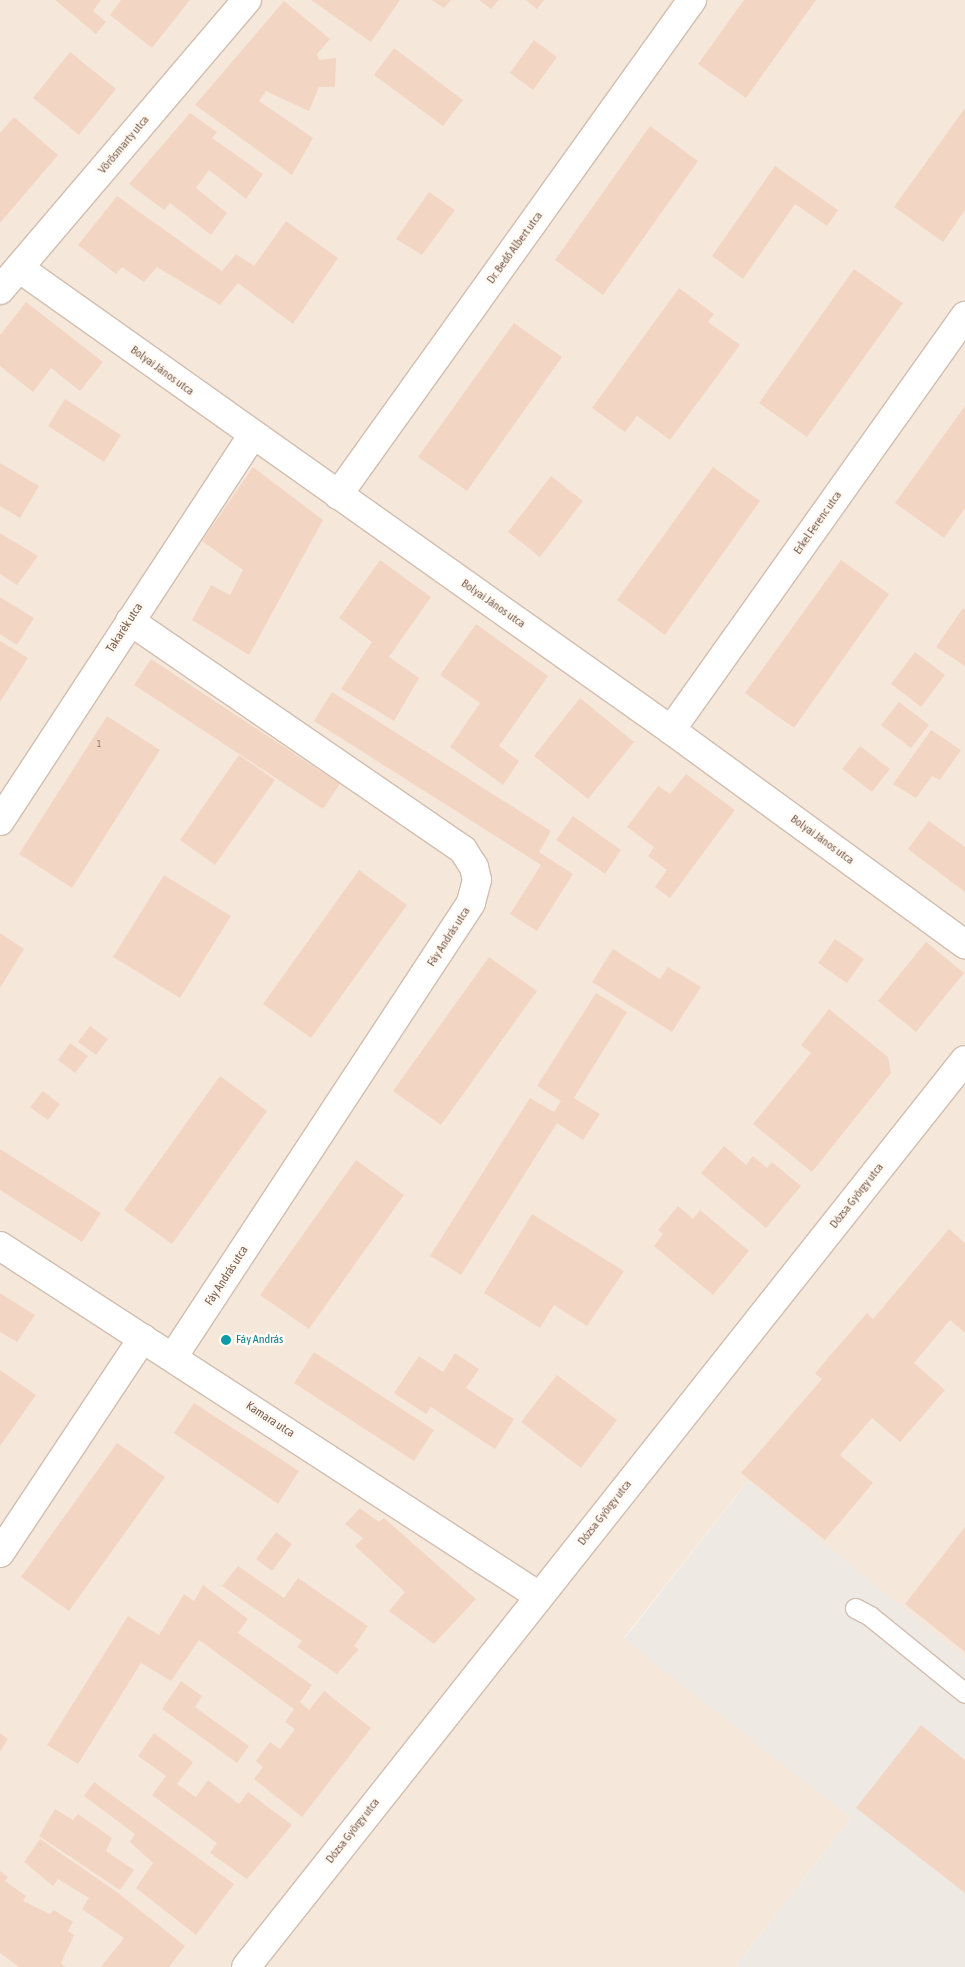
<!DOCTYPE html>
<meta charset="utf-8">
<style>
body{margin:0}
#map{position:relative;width:965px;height:1967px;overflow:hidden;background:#fdf6ec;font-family:"Asap Condensed",sans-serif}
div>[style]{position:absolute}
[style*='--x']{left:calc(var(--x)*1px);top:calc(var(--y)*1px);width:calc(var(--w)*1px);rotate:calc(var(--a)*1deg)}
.residential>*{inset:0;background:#f5e8da}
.industrial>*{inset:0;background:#efe9e4}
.building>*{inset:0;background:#f3d5c3}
.roads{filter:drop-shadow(1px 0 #d1beb0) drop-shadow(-1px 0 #d1beb0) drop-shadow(0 1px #d1beb0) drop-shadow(0 -1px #d1beb0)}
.service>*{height:19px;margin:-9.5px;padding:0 9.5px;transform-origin:9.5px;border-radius:9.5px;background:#fff}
.minor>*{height:28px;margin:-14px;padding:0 14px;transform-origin:14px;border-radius:14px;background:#fff}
.dots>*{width:14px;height:14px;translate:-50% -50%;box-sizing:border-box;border:2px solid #fffaf3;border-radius:50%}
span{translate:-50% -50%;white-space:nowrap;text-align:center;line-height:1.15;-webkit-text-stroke:5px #fffaf3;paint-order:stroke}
.number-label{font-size:10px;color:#987a6a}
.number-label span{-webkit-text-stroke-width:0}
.street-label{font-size:12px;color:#7a5c4d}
.culture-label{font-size:12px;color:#0d838f}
.left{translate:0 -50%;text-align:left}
</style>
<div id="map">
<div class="residential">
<div style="clip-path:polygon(0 0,965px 0,965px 1658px,747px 1482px,624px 1638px,851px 1818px,735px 1967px,0 1967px)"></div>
</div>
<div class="industrial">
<div style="clip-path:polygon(748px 1481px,965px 1658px,965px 1967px,735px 1967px,851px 1818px,624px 1639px)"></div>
</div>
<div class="building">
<div style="clip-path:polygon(55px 0,101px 0,93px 11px,106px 22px,96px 34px)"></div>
<div style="clip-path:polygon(121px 0,190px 0,152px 48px,110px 15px)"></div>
<div style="clip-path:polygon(311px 0,400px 0,371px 42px)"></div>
<div style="clip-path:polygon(432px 0,451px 0,444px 8px)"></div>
<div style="clip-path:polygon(479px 0,499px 0,491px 9px)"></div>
<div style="clip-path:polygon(526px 0,544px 0,537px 9px)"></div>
<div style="clip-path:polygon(744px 0,816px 0,746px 98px,698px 64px)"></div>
<div style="clip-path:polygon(284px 1px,330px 39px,317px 54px,319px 60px,336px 58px,335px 87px,319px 87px,309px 111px,266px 91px,259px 101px,313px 138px,292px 175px,195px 105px)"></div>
<div style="clip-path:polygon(534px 40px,557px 57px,533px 90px,510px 73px)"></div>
<div style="clip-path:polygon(394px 48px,463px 100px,443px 126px,374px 75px)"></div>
<div style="clip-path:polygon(70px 52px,116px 89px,79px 135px,33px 98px)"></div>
<div style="clip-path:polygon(965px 108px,965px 210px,943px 242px,894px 207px)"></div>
<div style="clip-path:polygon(190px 113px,217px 132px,212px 138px,263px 174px,246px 199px,209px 170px,196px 188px,227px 213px,211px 235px,170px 203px,164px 210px,129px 184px)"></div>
<div style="clip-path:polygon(14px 117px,58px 155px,0 223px,0 133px)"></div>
<div style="clip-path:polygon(650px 126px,698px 161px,603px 295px,555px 260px)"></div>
<div style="clip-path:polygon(775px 166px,838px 210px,827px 226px,795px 204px,743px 279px,712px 256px)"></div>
<div style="clip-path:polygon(429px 192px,455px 210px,422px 255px,396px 239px)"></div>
<div style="clip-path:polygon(117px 196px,222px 271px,236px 254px,254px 266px,286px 221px,338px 258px,293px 324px,238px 283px,220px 305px,157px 267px,144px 282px,122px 267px,116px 274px,78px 245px)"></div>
<div style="clip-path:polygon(854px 269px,903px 303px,807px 437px,759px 403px)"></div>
<div style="clip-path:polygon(679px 288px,714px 314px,708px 322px,740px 345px,670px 440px,637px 416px,625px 432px,592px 408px)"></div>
<div style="clip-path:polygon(26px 302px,103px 362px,80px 391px,51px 368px,33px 392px,0 366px,0 335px)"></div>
<div style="clip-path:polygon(514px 323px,562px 357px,467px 491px,418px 457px)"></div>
<div style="clip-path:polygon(65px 399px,121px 435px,104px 462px,48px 426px)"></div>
<div style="clip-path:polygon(965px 406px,965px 508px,944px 538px,895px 503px)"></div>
<div style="clip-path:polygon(0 463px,39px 486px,20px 518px,0 506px)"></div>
<div style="clip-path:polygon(253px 467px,323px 520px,249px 655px,192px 620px,211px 585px,230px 595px,243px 570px,202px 541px)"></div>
<div style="clip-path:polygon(713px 467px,760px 501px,665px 635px,617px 600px)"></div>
<div style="clip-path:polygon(551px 476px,583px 501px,540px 557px,508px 532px)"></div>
<div style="clip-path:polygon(0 533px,38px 556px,17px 585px,0 574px)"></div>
<div style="clip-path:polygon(380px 560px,431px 597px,389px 657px,419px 678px,394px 721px,341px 689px,372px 642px,339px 618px)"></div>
<div style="clip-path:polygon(841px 560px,889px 594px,794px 728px,745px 693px)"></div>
<div style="clip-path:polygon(0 597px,34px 618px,17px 645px,0 634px)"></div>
<div style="clip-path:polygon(963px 608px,965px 610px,965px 666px,936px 647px)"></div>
<div style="clip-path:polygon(476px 624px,548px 676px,499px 746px,519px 761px,503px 785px,450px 747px,480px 703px,440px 675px)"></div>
<div style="clip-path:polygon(0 641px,28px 658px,0 702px)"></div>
<div style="clip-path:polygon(915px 652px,945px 675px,921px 707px,891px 684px)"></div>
<div style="clip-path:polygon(151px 659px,340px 784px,323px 809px,134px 685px)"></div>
<div style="clip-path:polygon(332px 692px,551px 831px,539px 852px,573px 874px,537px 931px,510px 914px,541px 865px,314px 721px)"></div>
<div style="clip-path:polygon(580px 698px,634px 742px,588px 799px,534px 756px)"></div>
<div style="clip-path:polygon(899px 702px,929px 725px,911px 748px,881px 725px)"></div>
<div style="clip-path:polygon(107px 716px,160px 750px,72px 888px,19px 854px)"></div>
<div style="clip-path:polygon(931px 730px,961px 750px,940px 780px,932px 776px,916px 798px,893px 784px)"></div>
<div style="clip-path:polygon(860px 746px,890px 769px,872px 792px,842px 769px)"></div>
<div style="clip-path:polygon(239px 755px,275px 780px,215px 865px,180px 840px)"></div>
<div style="clip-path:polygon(686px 774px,735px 810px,670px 898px,655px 887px,667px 870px,648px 856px,654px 847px,627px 827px,658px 786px,670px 794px)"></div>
<div style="clip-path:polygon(573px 816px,621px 850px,605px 874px,556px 840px)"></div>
<div style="clip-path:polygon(929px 821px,965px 847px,965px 892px,908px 849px)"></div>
<div style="clip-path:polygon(359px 870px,407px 905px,311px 1038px,263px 1004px)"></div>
<div style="clip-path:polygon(164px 875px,231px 916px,180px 998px,113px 957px)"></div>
<div style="clip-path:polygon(0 933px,24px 949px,0 988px)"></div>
<div style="clip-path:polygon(835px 939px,864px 959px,847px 983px,818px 963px)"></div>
<div style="clip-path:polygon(926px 942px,964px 973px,916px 1032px,878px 1001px)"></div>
<div style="clip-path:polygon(613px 949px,660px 979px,668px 967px,701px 987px,672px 1032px,592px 982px)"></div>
<div style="clip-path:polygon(489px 957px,537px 991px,441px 1125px,393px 1091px)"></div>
<div style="clip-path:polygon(596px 993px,627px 1012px,574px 1098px,600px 1114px,583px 1140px,557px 1123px,461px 1275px,430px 1256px,530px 1098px,554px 1112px,561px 1101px,537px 1086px)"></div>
<div style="clip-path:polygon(829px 1009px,888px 1057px,891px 1073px,812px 1172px,753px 1124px,811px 1053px,801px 1045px)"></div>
<div style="clip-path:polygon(90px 1026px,108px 1039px,96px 1055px,78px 1042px)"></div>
<div style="clip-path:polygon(70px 1043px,88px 1056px,75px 1073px,58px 1060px)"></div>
<div style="clip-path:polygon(220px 1076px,267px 1111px,172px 1244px,124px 1210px)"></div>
<div style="clip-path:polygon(43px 1091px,60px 1104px,48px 1120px,30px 1107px)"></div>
<div style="clip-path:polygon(724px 1146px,746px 1165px,753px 1156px,767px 1168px,772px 1162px,801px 1186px,766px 1228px,701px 1173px)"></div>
<div style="clip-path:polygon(0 1149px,101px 1213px,82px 1242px,0 1190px)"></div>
<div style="clip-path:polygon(356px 1160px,404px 1195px,309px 1329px,260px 1295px)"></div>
<div style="clip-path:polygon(678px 1206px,693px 1219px,700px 1210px,749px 1251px,713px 1295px,654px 1246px,663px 1234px,658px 1230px)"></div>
<div style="clip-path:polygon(532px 1214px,624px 1271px,587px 1326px,554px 1305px,540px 1328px,484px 1293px)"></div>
<div style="clip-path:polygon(949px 1229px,965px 1243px,965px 1333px,950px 1320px,914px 1363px,945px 1390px,900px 1442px,872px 1418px,840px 1455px,873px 1483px,825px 1540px,741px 1473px,822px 1379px,815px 1373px,867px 1313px,873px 1319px)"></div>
<div style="clip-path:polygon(0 1293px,35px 1315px,17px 1342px,0 1332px)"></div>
<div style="clip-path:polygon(314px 1352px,434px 1430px,414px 1461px,294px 1383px)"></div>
<div style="clip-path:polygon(455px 1353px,479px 1369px,466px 1388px,514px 1419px,495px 1449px,431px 1407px,426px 1414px,394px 1393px,419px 1356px,443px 1372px)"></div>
<div style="clip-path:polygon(0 1370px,36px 1395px,0 1446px)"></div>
<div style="clip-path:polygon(557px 1375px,617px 1420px,581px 1468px,521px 1422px)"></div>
<div style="clip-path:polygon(194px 1403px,299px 1471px,278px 1504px,174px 1433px)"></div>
<div style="clip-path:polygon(117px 1443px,165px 1477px,69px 1611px,21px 1577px)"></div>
<div style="clip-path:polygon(360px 1508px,379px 1522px,384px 1518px,476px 1599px,434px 1644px,389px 1611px,405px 1592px,355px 1546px,363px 1538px,345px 1524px)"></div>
<div style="clip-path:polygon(965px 1527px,965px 1652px,905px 1604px)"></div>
<div style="clip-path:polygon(276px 1532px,292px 1544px,272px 1571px,256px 1559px)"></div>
<div style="clip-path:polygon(238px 1566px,284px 1598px,298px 1578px,368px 1626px,354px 1646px,359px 1649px,337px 1674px,297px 1647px,302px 1641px,222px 1586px)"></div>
<div style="clip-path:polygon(203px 1585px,248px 1619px,238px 1633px,312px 1685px,300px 1702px,309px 1710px,324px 1691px,371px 1728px,302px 1817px,254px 1779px,263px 1767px,256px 1761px,270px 1742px,280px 1749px,295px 1729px,285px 1722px,294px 1709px,199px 1640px,171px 1681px,141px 1663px,78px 1764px,47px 1745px,128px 1616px,159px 1635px,184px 1594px,194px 1601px)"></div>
<div style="clip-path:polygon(181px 1681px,202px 1696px,195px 1707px,249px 1746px,237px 1763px,162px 1709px)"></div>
<div style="clip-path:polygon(921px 1725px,965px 1760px,965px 1893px,856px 1808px)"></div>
<div style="clip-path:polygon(0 1733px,8px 1739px,0 1752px)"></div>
<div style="clip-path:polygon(154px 1733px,193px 1762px,177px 1784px,196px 1797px,208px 1780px,239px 1804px,248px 1792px,292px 1825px,247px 1879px,210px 1853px,217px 1843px,152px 1795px,166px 1776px,138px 1756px)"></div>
<div style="clip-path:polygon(94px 1782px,234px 1884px,196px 1935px,136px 1888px,153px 1863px,130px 1842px,135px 1834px,84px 1796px)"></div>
<div style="clip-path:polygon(55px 1809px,73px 1820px,78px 1814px,112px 1838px,106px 1851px,134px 1870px,120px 1890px,39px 1836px)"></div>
<div style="clip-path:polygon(40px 1839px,118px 1893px,185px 1946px,169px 1967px,101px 1967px,124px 1938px,82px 1909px,89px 1898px,58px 1879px,53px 1886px,24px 1862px)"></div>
<div style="clip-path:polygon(0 1871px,8px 1877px,5px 1881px,26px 1896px,23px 1901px,50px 1914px,54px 1910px,73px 1922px,68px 1931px,74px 1935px,61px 1963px,65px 1967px,19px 1967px,0 1953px)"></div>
</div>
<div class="roads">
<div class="service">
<div style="--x:855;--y:1608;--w:17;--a:28"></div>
<div style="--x:870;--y:1616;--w:122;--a:39"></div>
</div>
<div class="minor">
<div style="--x:19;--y:268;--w:799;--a:35.32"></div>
<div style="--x:671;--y:730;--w:364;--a:36.1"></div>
<div style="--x:0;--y:290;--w:381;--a:-49.6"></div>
<div style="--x:338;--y:495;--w:609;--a:-54.43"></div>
<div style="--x:130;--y:621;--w:404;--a:34.5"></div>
<div style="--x:463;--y:850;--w:20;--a:57"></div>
<div style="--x:474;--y:867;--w:13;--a:77"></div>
<div style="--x:477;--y:880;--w:24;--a:105"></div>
<div style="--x:471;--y:903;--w:543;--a:123.28"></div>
<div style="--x:671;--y:730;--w:508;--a:-54.62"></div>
<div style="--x:0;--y:821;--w:460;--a:-56.8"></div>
<div style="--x:0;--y:1246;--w:643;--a:33"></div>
<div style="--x:0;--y:1553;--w:258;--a:-56.4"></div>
<div style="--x:246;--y:1967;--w:1157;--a:-51.6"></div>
</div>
</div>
<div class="dots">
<div style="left:226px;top:1340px;background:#0f9aa8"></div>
</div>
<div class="number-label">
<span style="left:99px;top:744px">1</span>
</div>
<div class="street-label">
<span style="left:124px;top:145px;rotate:-50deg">Vörösmarty utca</span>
<span style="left:515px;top:248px;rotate:-54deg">Dr. Bedő Albert utca</span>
<span style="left:162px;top:371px;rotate:36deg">Bolyai János utca</span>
<span style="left:818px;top:523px;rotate:-55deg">Erkel Ferenc utca</span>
<span style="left:493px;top:604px;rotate:35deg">Bolyai János utca</span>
<span style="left:125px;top:628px;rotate:-57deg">Takarék utca</span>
<span style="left:822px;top:840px;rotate:36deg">Bolyai János utca</span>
<span style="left:449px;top:937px;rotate:-57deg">Fáy András utca</span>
<span style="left:857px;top:1196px;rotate:-52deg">Dózsa György utca</span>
<span style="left:227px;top:1276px;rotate:-57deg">Fáy András utca</span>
<span style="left:270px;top:1420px;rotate:33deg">Kamara utca</span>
<span style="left:605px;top:1513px;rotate:-52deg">Dózsa György utca</span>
<span style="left:353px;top:1831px;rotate:-52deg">Dózsa György utca</span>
</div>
<div class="culture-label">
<span class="left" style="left:236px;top:1340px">Fáy András</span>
</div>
</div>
